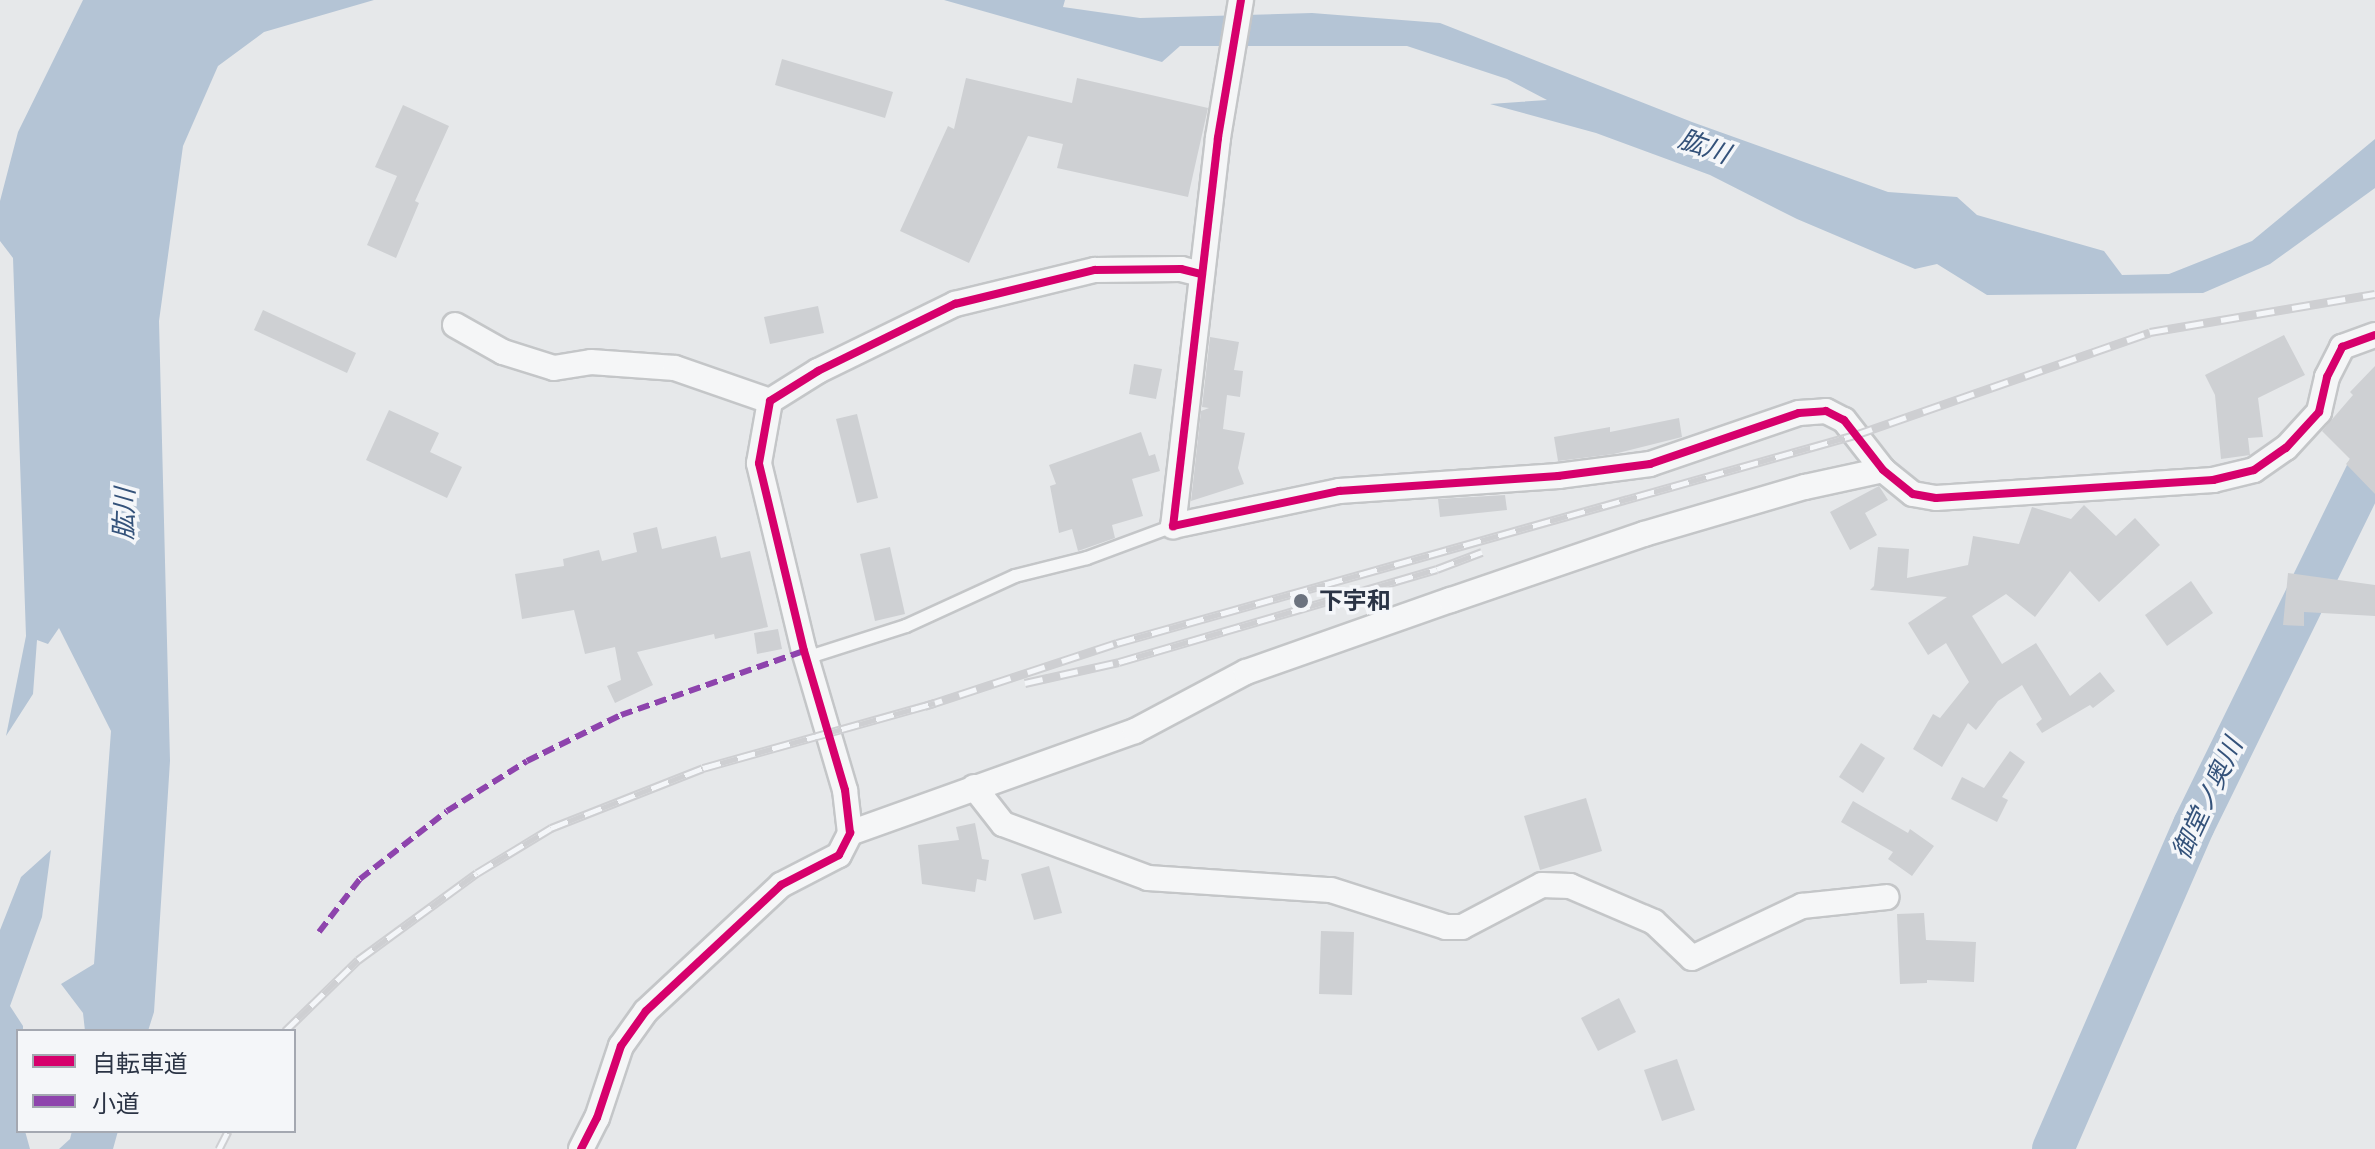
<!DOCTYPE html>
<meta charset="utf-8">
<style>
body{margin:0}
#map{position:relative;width:2375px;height:1149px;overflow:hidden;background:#e6e8ea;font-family:"Asap Condensed","Noto Sans JP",sans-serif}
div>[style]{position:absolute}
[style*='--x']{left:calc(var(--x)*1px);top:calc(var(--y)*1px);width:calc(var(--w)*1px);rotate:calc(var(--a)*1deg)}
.water>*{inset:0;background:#b4c4d5}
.river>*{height:42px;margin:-21px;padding:0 21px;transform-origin:21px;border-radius:21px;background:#b4c4d5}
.building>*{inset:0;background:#ced0d3}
.roads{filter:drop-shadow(2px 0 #c4c6c8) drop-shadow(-2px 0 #c4c6c8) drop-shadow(0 2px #c4c6c8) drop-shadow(0 -2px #c4c6c8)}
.lane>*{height:12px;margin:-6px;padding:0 6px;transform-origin:6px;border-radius:6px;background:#f5f6f7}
.street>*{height:24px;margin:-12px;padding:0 12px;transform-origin:12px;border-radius:12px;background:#f5f6f7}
.rail>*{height:9px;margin-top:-4.5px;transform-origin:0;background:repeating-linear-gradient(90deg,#f4f6f9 0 18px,#cecfd2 0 36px);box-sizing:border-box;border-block:2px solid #cecfd2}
.quiet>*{height:6px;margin-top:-3px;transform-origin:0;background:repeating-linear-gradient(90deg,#8e44ad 0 12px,transparent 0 18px)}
.cycleway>*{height:8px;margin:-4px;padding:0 4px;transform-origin:4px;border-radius:4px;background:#d6006c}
.dots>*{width:22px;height:22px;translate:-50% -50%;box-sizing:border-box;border:4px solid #f4f6f9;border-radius:50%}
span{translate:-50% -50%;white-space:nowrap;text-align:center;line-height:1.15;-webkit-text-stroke:7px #f4f6f9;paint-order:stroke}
.poi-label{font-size:24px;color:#2b3445;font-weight:700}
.left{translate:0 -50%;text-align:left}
.water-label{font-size:26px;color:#34527a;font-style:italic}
.legend{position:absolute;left:16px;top:1029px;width:280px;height:104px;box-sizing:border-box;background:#f4f6f9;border:2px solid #a4a8b1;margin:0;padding:10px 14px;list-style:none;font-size:24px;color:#2b3445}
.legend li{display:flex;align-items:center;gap:16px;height:40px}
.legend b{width:40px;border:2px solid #a4a8b1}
</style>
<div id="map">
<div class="water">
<div style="clip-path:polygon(83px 0,374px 0,264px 32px,218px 66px,183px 146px,159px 321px,170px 761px,154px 1012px,148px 1031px,85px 1031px,83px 1013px,61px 984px,94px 964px,111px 731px,59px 628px,48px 644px,37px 640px,33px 694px,6px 736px,26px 636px,13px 258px,0 241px,0 201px,18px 132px)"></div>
<div style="clip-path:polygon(944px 0,1065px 0,1063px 7px,1140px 18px,1312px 13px,1440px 23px,1692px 122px,1888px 192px,1957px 197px,1977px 215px,2104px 251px,2122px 275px,2169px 274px,2252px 241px,2375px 139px,2375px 188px,2270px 264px,2203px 293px,1987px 295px,1937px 264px,1915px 269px,1797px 219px,1710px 175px,1596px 133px,1490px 104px,1547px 100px,1507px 79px,1407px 46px,1180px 46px,1162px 62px)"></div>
<div style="clip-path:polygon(51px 850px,42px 917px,10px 1006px,23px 1026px,23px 1031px,18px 1031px,18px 1131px,25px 1131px,30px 1149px,0 1149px,0 930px,21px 877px)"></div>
<div style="clip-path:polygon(72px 1131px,118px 1131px,113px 1149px,59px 1149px,70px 1139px)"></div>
</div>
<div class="river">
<div style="--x:2053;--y:1149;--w:353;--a:-66.5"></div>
<div style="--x:2194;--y:825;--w:411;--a:-63.9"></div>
</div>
<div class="building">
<div style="clip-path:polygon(782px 59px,893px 92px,885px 118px,775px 85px)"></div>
<div style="clip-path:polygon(966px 78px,1072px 103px,1077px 78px,1208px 108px,1188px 197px,1057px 168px,1063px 144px,1028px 136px,969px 263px,900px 231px,948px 126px,954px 129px)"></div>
<div style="clip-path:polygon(403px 105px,449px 126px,415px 201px,419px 203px,396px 258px,367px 245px,397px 176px,375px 167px)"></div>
<div style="clip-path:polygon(818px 306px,824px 333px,770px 344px,764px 317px)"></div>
<div style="clip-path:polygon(263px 310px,356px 353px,347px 373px,254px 330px)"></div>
<div style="clip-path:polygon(2284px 335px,2305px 375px,2258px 398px,2263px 437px,2248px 438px,2250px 455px,2221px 459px,2215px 395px,2205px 375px)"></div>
<div style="clip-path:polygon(1210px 337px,1239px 342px,1234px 370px,1243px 371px,1240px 397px,1227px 395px,1223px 429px,1245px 433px,1238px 468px,1244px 484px,1191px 501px,1201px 411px,1209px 408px,1202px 407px)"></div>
<div style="clip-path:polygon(1134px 364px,1162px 369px,1156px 399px,1129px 394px)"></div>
<div style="clip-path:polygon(2375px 366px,2375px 494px,2346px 464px,2350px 459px,2322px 431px,2353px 395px,2350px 392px)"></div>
<div style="clip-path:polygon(389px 410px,439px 433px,430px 452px,462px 467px,447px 498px,366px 460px)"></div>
<div style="clip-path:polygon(857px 414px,878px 498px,857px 503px,836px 419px)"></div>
<div style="clip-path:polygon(1679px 418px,1682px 437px,1614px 454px,1558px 461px,1554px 437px,1610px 427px,1610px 432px)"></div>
<div style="clip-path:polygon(1141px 432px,1149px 456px,1155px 454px,1160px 471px,1132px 479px,1143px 516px,1112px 525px,1115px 538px,1078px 551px,1072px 529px,1059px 533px,1050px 486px,1056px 484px,1049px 465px)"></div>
<div style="clip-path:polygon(1879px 486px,1888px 500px,1865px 513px,1877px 535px,1850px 550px,1830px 512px)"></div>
<div style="clip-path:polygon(1505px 495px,1507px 510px,1440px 517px,1438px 499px)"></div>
<div style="clip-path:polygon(2084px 505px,2116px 536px,2135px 518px,2160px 545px,2099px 602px,2070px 571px,2035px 617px,2006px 594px,1972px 616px,2002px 664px,2036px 643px,2070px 696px,2100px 672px,2115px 691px,2093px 708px,2090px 705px,2042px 733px,2036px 724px,2042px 719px,2022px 685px,1998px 701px,1976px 730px,1968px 723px,1942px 767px,1913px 749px,1933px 714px,1940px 718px,1969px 682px,1946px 643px,1928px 655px,1908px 623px,1947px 597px,1870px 590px,1874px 586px,1878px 547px,1909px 549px,1907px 578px,1968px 565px,1973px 536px,2019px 544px,2032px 507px,2071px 519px)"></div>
<div style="clip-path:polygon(657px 527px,662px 549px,716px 536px,721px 558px,750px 551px,768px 627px,715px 639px,714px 634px,637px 652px,653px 685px,615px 703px,607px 686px,621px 680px,615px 647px,585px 654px,574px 610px,522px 619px,515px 574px,564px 566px,563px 559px,599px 550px,602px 561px,637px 552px,633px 533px)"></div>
<div style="clip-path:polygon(890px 547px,905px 614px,875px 621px,860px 554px)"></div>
<div style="clip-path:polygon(2288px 573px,2375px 585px,2375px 616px,2304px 612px,2304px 626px,2283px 625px)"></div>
<div style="clip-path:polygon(2191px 581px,2213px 613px,2167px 646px,2145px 615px)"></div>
<div style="clip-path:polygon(778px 629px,782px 649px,757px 654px,754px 633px)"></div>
<div style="clip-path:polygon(1861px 743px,1885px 758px,1863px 793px,1839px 777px)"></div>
<div style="clip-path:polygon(2010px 751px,2025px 762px,2002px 797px,2008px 800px,1997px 822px,1951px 799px,1962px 777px,1984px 788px)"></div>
<div style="clip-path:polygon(1586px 798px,1602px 851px,1540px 870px,1524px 816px)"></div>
<div style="clip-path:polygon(1853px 801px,1908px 833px,1910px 829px,1934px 846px,1912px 876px,1888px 859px,1893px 852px,1841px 822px)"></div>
<div style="clip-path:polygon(975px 823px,982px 859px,989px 860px,986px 881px,977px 879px,975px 892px,922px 884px,918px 845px,959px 840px,956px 827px)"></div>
<div style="clip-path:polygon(1049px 866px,1062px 913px,1034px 920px,1021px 874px)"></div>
<div style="clip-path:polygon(1924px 913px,1926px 940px,1976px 942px,1974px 982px,1927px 980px,1927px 983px,1900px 984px,1897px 914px)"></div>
<div style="clip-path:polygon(1321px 931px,1354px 932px,1352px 995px,1319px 994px)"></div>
<div style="clip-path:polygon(1619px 998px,1636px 1032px,1598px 1051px,1581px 1018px)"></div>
<div style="clip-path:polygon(1677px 1059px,1695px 1110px,1662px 1121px,1644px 1070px)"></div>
</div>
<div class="roads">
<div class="lane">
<div style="--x:806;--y:658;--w:105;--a:-17.7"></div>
<div style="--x:906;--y:626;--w:120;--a:-24.6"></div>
<div style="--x:1015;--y:576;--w:74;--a:-14"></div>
<div style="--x:1087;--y:558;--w:92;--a:-20.4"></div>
</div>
<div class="street">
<div style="--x:1241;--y:0;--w:140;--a:99.5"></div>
<div style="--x:1218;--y:138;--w:391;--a:96.6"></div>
<div style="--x:1173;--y:526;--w:170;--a:-11.9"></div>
<div style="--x:1339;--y:491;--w:220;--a:-3.9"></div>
<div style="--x:1558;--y:476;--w:93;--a:-7.4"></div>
<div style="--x:1650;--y:464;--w:157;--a:-18.9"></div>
<div style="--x:1799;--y:413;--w:27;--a:-4"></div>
<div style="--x:1826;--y:411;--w:20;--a:27"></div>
<div style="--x:1844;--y:420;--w:63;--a:52"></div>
<div style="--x:1883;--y:470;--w:38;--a:39"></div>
<div style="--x:1913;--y:494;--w:23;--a:10"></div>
<div style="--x:1936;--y:498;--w:278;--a:-3.7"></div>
<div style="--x:2213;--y:480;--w:42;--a:-13.7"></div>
<div style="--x:2254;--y:470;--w:39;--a:-35"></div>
<div style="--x:2286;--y:448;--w:49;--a:-47.5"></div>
<div style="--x:2319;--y:412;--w:36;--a:-77"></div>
<div style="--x:2327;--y:377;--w:34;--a:-63"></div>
<div style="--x:2342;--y:347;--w:35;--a:-20"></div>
<div style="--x:455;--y:325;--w:55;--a:29.4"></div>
<div style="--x:503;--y:352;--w:53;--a:17.4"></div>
<div style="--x:554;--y:368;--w:37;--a:-9"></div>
<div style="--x:591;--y:362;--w:84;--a:4.1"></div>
<div style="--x:675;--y:368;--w:101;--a:19.2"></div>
<div style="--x:974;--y:787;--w:47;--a:51.9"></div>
<div style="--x:1003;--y:824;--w:155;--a:20.4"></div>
<div style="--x:1148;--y:878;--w:183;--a:3.8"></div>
<div style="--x:1331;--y:890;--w:121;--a:17.8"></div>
<div style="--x:1446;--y:927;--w:16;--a:0"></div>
<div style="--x:1462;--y:927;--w:90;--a:-27.7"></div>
<div style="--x:1542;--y:885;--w:28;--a:2"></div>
<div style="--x:1570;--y:886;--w:91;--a:23.2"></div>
<div style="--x:1654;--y:922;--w:52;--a:43.5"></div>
<div style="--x:1692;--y:958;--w:122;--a:-25.3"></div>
<div style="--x:1802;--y:906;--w:85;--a:-6"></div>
<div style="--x:850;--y:833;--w:303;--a:-19.7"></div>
<div style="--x:1135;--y:731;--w:126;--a:-28"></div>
<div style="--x:1246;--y:672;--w:217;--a:-19.4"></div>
<div style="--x:1451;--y:600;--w:204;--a:-18.9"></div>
<div style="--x:1644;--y:534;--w:168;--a:-16.3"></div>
<div style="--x:1805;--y:487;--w:80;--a:-12.3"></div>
<div style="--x:581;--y:1149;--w:35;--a:-63"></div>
<div style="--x:597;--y:1118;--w:76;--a:-71.6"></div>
<div style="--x:621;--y:1046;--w:43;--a:-54.5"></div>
<div style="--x:646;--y:1011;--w:185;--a:-43"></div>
<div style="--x:781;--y:885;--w:65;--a:-27.3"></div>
<div style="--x:839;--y:855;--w:25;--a:-63"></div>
<div style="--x:850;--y:833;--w:43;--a:-96.6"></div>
<div style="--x:845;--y:790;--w:145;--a:-106.4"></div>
<div style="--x:804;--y:651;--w:193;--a:-103.5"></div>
<div style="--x:759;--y:463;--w:63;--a:-79.9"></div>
<div style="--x:770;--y:401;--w:57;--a:-32"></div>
<div style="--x:818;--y:371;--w:153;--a:-26.1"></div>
<div style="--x:955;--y:304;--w:144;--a:-13.7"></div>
<div style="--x:1095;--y:270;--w:86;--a:-0.7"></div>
<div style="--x:1181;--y:269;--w:21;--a:14"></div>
</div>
</div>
<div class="rail">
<div style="--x:1025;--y:683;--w:96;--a:-12.6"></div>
<div style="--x:1119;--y:662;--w:331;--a:-16.3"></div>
<div style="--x:1437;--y:569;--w:48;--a:-20.7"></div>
<div style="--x:925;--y:706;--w:202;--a:-18.2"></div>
<div style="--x:1117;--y:643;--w:767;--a:-15.74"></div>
<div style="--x:1855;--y:435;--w:312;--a:-19.2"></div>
<div style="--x:2150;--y:332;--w:228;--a:-9.6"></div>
<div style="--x:285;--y:1031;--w:102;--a:-44.2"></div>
<div style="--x:358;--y:960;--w:147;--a:-36.2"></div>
<div style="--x:477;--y:873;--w:87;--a:-31.3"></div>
<div style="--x:551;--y:828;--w:163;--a:-21.5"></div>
<div style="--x:703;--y:768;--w:241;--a:-15.7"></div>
<div style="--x:219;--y:1149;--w:20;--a:-63"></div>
</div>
<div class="quiet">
<div style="--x:319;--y:932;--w:67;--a:-52.3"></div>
<div style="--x:360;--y:879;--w:110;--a:-38"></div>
<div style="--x:447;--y:811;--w:94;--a:-32"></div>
<div style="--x:527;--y:761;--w:105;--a:-26.1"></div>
<div style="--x:621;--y:715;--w:194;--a:-19.3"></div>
</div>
<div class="cycleway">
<div style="--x:1241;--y:0;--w:140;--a:99.5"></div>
<div style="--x:1218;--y:138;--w:391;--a:96.6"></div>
<div style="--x:1173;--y:526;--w:170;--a:-11.9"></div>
<div style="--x:1339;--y:491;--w:220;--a:-3.9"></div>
<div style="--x:1558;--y:476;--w:93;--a:-7.4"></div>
<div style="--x:1650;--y:464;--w:157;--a:-18.9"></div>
<div style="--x:1799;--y:413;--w:27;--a:-4"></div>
<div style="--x:1826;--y:411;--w:20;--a:27"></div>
<div style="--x:1844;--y:420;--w:63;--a:52"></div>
<div style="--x:1883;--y:470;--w:38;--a:39"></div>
<div style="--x:1913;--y:494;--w:23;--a:10"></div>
<div style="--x:1936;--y:498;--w:278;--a:-3.7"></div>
<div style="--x:2213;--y:480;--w:42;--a:-13.7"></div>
<div style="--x:2254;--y:470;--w:39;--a:-35"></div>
<div style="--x:2286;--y:448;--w:49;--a:-47.5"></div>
<div style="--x:2319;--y:412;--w:36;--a:-77"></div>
<div style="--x:2327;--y:377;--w:34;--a:-63"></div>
<div style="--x:2342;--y:347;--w:35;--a:-20"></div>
<div style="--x:581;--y:1149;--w:35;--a:-63"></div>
<div style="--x:597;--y:1118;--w:76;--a:-71.6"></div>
<div style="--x:621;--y:1046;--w:43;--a:-54.5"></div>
<div style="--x:646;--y:1011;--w:185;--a:-43"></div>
<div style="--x:781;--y:885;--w:65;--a:-27.3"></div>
<div style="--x:839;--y:855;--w:25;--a:-63"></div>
<div style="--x:850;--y:833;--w:43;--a:-96.6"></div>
<div style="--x:845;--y:790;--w:145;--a:-106.4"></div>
<div style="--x:804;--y:651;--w:193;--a:-103.5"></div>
<div style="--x:759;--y:463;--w:63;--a:-79.9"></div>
<div style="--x:770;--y:401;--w:57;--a:-32"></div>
<div style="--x:818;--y:371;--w:153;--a:-26.1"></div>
<div style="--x:955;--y:304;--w:144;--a:-13.7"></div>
<div style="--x:1095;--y:270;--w:86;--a:-0.7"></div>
<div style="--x:1181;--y:269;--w:21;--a:14"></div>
</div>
<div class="dots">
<div style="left:1301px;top:601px;background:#6c737f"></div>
</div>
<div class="poi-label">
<span class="left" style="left:1319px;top:601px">下宇和</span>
</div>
<div class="water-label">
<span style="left:1704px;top:147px;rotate:20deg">肱川</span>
<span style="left:125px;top:514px;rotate:-88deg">肱川</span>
<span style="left:2208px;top:799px;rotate:-65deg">御堂ノ奥川</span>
</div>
<ul class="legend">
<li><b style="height:10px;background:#d6006c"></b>自転車道</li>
<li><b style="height:10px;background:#8e44ad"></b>小道</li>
</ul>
</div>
